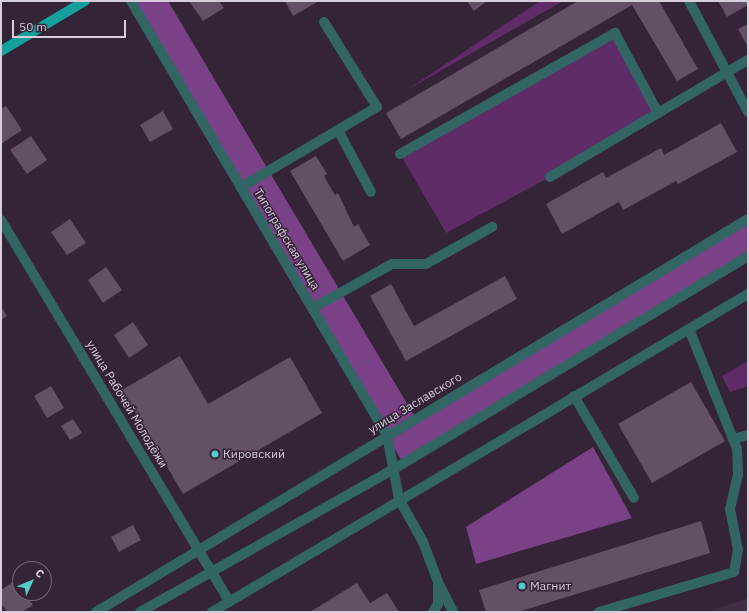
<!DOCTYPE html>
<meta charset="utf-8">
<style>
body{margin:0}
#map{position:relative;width:749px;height:613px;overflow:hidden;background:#352338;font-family:"IBM Plex Sans",sans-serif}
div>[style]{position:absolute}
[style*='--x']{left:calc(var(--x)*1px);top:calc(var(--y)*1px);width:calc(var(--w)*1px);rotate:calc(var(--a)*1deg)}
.built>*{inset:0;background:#422d47}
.green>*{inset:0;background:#5f2c68}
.forest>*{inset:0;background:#7b4186}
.building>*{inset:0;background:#635067}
.minor>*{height:10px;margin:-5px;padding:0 5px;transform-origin:5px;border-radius:5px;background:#316664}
.major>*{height:10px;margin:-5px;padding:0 5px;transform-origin:5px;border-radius:5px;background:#14a09c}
.dots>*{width:11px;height:11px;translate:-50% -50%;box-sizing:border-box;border:2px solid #352338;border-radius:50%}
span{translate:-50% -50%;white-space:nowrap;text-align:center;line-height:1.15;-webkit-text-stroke:3px #352338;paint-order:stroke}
.street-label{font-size:12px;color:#d8cdda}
.poi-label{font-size:12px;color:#d8cdda}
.left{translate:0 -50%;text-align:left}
.frame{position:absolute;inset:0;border:2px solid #d8cdda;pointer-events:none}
.north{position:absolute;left:12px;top:561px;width:40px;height:40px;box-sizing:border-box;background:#352338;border:1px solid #766779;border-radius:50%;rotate:46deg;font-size:11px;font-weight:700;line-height:16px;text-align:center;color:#d8cdda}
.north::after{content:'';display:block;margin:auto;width:14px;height:18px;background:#53cdc9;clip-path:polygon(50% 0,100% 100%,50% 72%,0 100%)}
.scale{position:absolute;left:12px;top:20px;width:114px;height:18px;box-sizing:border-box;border:2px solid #d8cdda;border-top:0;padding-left:5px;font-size:12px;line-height:14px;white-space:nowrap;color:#d8cdda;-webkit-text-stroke:3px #352338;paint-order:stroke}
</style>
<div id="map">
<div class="built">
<div style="clip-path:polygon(748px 598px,748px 612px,707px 612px)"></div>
</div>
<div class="green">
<div style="clip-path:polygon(540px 1px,563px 1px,407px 90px)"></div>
<div style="clip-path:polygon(615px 33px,658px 113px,550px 177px,446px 233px,400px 154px)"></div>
<div style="clip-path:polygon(748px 361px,748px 386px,730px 392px,722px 376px)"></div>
</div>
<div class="forest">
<div style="clip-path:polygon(140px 1px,168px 1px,415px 417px,748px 219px,748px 256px,403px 463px,133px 5px)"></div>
<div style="clip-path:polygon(593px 447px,632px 518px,476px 564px,466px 527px)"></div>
</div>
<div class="building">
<div style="clip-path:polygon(189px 1px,219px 1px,224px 8px,203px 21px)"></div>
<div style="clip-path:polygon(285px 1px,319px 1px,293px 16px)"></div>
<div style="clip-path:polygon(467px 1px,487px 1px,474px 11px)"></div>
<div style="clip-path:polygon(578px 1px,659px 1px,698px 69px,677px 81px,632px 5px,401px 139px,386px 113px)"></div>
<div style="clip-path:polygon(718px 1px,748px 1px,748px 5px,727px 17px)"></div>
<div style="clip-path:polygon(748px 24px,748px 47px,738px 29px)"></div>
<div style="clip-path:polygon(6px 106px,22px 130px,1px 144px,1px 109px)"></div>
<div style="clip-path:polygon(163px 111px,173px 129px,150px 142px,140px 125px)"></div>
<div style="clip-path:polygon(721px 123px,737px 152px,678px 184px,676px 181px,623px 210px,619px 202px,562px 234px,546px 204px,603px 172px,606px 178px,661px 148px,664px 155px)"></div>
<div style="clip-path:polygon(31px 136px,47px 160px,27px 174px,10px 150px)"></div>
<div style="clip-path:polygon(316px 156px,327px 174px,324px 176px,335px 195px,338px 193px,354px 227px,358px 224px,370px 245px,343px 261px,290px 171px)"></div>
<div style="clip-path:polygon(70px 219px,86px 243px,67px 255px,51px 232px)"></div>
<div style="clip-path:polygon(106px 267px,122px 290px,103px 303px,88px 280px)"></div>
<div style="clip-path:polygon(505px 276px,517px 299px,406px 361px,370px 296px,391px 284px,414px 326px)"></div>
<div style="clip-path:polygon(1px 306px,7px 316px,1px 320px)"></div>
<div style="clip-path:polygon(133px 322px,148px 345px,129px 358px,114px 335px)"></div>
<div style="clip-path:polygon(180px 356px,208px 404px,290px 357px,322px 413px,183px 494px,122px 390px)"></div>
<div style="clip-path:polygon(691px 382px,725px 441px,652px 483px,618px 424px)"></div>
<div style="clip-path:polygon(51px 386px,64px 408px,47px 418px,34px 396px)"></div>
<div style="clip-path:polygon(73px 419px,82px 433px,70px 440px,61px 426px)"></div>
<div style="clip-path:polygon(701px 521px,710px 553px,518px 612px,486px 612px,479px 590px)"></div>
<div style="clip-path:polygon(133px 525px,141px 540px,119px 552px,111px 537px)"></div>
<div style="clip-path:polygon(16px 580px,20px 586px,20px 593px,25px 593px,33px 605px,22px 612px,7px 612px,1px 603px,1px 590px)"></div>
<div style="clip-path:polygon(357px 583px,370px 603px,387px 593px,399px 612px,310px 612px)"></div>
</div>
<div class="minor">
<div style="--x:131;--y:1;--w:504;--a:59.47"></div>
<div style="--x:387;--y:435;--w:65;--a:79.4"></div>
<div style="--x:399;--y:499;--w:49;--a:60.8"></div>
<div style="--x:423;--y:542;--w:43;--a:69.4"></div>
<div style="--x:438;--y:582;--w:22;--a:90"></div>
<div style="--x:438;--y:604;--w:9;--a:122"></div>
<div style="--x:689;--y:1;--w:126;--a:62"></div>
<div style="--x:324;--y:22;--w:100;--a:58.1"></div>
<div style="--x:377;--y:107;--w:45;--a:149.5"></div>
<div style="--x:400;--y:154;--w:247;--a:-29.4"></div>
<div style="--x:615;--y:33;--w:91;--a:61.7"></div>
<div style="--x:550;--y:177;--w:230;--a:-30.6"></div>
<div style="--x:241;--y:187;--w:113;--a:-30.4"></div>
<div style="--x:338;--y:130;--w:70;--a:62"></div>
<div style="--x:1;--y:220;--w:445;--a:59.1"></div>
<div style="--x:313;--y:308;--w:90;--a:-29.1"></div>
<div style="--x:392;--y:264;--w:34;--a:0"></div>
<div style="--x:426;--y:264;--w:76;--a:-29.3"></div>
<div style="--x:574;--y:396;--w:118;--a:59.5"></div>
<div style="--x:733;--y:439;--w:16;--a:-15"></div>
<div style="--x:439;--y:584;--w:31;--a:63"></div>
<div style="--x:96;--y:612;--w:761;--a:-31.08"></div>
<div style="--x:140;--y:612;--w:291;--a:-29.4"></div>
<div style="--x:394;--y:469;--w:413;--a:-31"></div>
<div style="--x:212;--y:612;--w:623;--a:-30.68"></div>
<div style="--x:599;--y:612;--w:141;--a:-16.5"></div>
<div style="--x:734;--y:572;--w:22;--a:-80"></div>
<div style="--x:738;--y:550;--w:42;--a:-101"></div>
<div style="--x:730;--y:509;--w:35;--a:-77"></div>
<div style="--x:738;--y:475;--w:26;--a:-92"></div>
<div style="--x:737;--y:449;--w:129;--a:-111.8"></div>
</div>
<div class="major">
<div style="--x:1;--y:51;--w:98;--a:-30.8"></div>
</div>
<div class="dots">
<div style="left:215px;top:454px;background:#53cdc9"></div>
<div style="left:522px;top:586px;background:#53cdc9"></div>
</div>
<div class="street-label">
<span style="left:287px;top:239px;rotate:59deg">Типографская улица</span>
<span style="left:415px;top:403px;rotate:-31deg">улица Заславского</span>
<span style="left:127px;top:404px;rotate:59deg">улица Рабочей Молодёжи</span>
</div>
<div class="poi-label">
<span class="left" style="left:223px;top:454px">Кировский</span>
<span class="left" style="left:530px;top:586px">Магнит</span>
</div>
<div class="frame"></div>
<div class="north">С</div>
<div class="scale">50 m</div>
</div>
